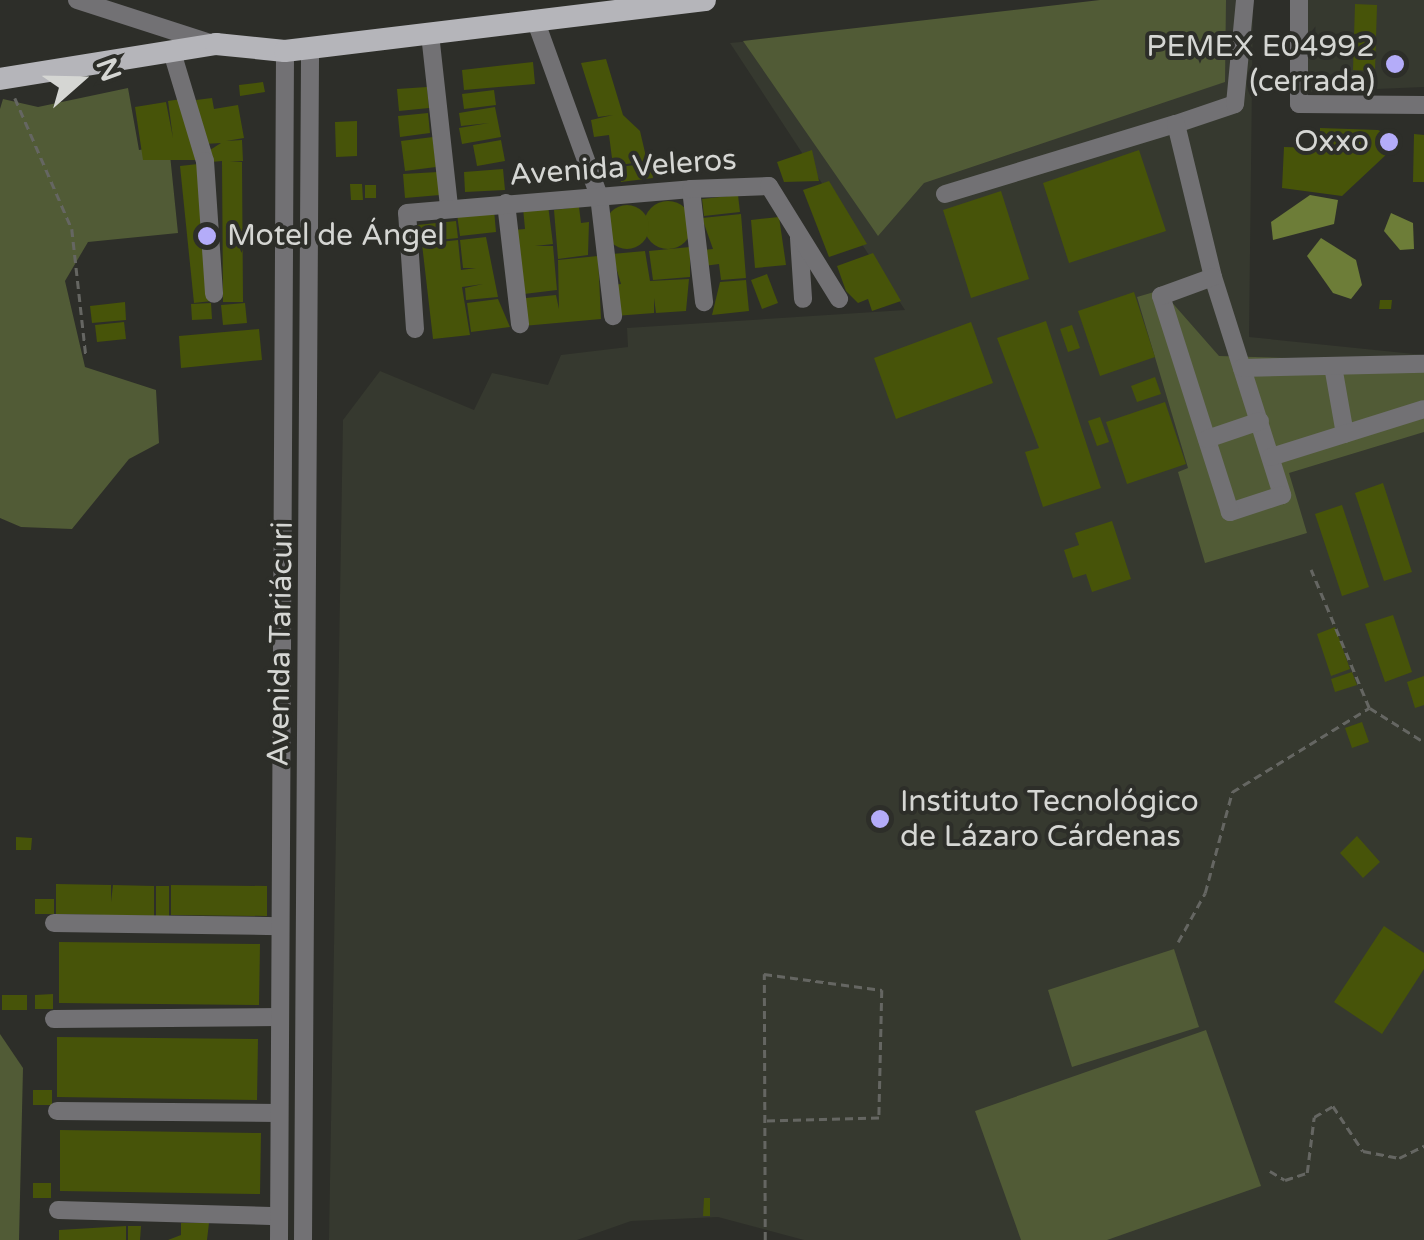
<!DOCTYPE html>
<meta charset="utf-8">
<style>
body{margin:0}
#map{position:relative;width:1424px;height:1240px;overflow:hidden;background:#2d2e29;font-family:"Varela Round",sans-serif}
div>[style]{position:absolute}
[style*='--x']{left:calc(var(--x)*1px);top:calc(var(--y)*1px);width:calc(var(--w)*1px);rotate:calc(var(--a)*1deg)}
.built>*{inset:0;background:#36392f}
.green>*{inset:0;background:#515b36}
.water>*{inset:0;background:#6d7d38}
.building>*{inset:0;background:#475409}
.round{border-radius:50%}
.path>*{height:2.5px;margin-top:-1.25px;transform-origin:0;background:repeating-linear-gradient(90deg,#656662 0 8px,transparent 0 13px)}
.minor>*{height:18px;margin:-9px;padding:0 9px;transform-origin:9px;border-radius:9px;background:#727174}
.major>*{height:22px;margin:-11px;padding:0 11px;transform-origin:11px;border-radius:11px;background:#b5b5ba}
.dots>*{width:28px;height:28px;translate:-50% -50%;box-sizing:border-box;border:5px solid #2d2e29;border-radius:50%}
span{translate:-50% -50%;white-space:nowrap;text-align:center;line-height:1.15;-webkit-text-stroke:8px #2d2e29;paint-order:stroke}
.poi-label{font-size:30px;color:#d5d6d3}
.right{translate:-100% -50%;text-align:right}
.left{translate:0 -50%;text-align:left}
.street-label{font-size:30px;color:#d5d6d3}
.north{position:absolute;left:30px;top:30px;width:100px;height:100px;-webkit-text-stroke:8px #2d2e29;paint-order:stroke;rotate:70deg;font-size:28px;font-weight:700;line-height:40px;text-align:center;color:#d5d6d3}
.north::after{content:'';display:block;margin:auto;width:35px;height:45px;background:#d5d6d3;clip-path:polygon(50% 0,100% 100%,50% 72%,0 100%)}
</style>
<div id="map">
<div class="built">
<div style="clip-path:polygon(1185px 0,1253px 0,1249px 337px,1424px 355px,1424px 1240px,804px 1240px,718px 1217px,631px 1221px,577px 1240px,329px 1240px,343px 420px,380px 371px,474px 410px,492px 373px,548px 385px,561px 355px,628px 347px,627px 328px,905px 310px,730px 43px)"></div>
<div style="clip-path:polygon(1303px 0,1424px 0,1424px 87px,1305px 92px)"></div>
</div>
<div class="green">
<div style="clip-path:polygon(1100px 0,1226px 0,1225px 82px,924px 183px,878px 236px,743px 41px)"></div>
<div style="clip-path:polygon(128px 88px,139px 150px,169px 145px,178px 233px,88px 242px,65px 281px,85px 367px,156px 390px,159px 443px,129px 459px,72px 529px,21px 527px,0 518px,0 109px,3px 99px,38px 107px)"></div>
<div style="clip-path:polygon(1161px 290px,1219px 356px,1424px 362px,1424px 432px,1289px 473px,1307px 533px,1205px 563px,1178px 472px,1188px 468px,1137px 297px)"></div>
<div style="clip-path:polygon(1174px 949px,1199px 1027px,1072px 1067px,1048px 990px)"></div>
<div style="clip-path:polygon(1206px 1030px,1261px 1186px,1107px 1240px,1021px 1240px,975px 1111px)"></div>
<div style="clip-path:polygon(0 1034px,23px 1068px,19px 1240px,0 1240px)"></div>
</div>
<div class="water">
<div style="clip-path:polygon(1310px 195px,1338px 200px,1334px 224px,1273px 240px,1271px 222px)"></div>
<div style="clip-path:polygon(1391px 213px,1413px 223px,1414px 249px,1400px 250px,1384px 231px)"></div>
<div style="clip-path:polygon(1321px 238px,1356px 260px,1362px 285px,1351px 299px,1333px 293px,1307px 256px)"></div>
</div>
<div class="building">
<div style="clip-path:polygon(1355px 4px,1377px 5px,1375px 71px,1353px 70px)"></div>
<div style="clip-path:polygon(606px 59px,623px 115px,640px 131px,647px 161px,613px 166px,609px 135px,594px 137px,591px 120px,613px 115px,598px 117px,581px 63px)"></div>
<div style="clip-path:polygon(533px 62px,535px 84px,464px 90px,462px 70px)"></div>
<div style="clip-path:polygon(263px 82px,265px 92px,240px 96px,239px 85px)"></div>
<div style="clip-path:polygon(427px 87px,429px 108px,399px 111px,397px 89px)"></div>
<div style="clip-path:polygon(494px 90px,496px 105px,464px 109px,462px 94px)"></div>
<div style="clip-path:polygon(188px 98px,197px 160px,143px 160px,135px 107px,166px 102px,173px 138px,168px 101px)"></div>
<div style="clip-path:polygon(212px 98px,214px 109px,238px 105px,244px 138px,226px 141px,242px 140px,243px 161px,230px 161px,242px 162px,243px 302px,223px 302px,222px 161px,211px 162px,210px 150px,221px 143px,204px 144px,196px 100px)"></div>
<div style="clip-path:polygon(495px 107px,501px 137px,462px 144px,459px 128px,489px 123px,461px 126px,459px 113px)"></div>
<div style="clip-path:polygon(428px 113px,430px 133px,400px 137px,398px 116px)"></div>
<div style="clip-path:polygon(357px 121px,357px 156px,336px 157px,335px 122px)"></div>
<div style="clip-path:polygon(1320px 128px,1378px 130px,1389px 135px,1389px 152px,1342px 196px,1282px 188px,1284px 147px,1320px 148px)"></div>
<div style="clip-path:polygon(1414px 134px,1424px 135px,1424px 182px,1413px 182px)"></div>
<div style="clip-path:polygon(433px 137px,436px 167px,405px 171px,401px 141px)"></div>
<div style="clip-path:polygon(501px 140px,505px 161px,477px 166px,473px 145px)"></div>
<div style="clip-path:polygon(812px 150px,819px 181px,784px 182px,777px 162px)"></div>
<div style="clip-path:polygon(1139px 150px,1166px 231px,1069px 263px,1043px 183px)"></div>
<div style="clip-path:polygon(651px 163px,653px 178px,621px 182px,619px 167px)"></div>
<div style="clip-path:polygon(198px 164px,212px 301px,194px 303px,180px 166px)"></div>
<div style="clip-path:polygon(503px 169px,505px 190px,465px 192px,464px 172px)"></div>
<div style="clip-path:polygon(438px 172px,440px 195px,405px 198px,403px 174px)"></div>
<div style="clip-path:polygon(829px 181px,867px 244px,829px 257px,803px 190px)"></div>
<div style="clip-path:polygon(350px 184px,362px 184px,363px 200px,351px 200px)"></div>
<div style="clip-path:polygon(365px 185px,376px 185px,376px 198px,365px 198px)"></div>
<div style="clip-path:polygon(1001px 191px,1029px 279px,971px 298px,943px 210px)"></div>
<div style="clip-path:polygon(738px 195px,740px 212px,704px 216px,702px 199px)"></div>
<div class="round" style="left:644px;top:201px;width:48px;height:48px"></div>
<div class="round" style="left:605px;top:205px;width:44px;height:44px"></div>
<div style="clip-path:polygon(548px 205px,553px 244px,535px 246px,553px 246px,557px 290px,524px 294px,514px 230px,525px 229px,523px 208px)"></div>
<div style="clip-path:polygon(579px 207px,581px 223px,589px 222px,588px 255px,558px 259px,554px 210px)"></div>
<div style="clip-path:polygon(494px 210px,496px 232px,460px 236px,457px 214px)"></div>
<div style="clip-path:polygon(741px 214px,746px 278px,721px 280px,719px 264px,704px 266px,703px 250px,713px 249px,702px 218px)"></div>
<div style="clip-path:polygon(779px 217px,786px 265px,755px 268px,751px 220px)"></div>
<div style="clip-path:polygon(456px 221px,458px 238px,419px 242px,417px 225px)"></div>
<div style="clip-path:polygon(486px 237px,498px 297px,466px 300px,465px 288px,483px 284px,462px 287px,470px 335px,433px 339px,422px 244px,458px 240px,461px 270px,476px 268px,463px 268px,460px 240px)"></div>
<div style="clip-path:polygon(690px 247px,690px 277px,653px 280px,649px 251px)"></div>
<div style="clip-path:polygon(645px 251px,650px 281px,689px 279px,686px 311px,656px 313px,654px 298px,654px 313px,615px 316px,612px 285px,621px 284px,612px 254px)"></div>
<div style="clip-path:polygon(873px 253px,901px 301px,872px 311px,868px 299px,858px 303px,846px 291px,837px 266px)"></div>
<div style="clip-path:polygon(598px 256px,601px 319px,523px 326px,526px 298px,556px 295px,559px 309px,558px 260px)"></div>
<div style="clip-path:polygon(767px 274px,778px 303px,762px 309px,751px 280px)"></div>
<div style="clip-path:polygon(746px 280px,749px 311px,712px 315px,720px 282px)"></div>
<div style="clip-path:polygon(1134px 292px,1155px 357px,1100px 376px,1078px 311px)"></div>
<div style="clip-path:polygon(498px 299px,510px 327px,471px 332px,467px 303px)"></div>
<div style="clip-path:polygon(1380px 300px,1392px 300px,1391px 309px,1379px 309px)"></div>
<div style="clip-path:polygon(125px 302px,126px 320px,92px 323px,90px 306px)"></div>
<div style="clip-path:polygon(211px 303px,212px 319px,192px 320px,191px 304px)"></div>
<div style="clip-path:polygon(245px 303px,247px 323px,223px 325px,221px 305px)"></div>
<div style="clip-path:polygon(1046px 321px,1101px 488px,1043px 507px,1025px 452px,1039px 448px,997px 338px)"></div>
<div style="clip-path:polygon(124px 322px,126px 339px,97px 342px,95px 325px)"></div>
<div style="clip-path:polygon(971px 322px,993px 383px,896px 419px,874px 358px)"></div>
<div style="clip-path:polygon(1072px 325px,1080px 348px,1068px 352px,1060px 329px)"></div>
<div style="clip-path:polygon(259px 329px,262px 360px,181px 368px,179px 336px)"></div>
<div style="clip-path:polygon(1155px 377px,1161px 394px,1137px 402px,1131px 386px)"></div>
<div style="clip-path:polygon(1165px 402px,1186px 464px,1127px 484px,1106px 422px)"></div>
<div style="clip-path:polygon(1100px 417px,1109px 442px,1097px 446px,1088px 421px)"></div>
<div style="clip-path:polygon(1383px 483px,1412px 572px,1384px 581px,1355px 493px)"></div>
<div style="clip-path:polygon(1342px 505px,1369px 587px,1342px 596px,1315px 514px)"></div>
<div style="clip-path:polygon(1112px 521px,1131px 579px,1092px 592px,1086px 574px,1073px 578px,1064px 550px,1079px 545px,1075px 533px)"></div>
<div style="clip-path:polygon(1393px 615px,1412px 672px,1385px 682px,1365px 624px)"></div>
<div style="clip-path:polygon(1335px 627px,1350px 669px,1331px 676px,1317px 634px)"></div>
<div style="clip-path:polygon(1352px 672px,1357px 685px,1335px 692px,1331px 679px)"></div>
<div style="clip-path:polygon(1424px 676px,1424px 705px,1415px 708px,1407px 682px)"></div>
<div style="clip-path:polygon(1362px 722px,1369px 742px,1352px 748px,1345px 728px)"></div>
<div style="clip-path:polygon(1357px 836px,1380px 862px,1363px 878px,1340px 853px)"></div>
<div style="clip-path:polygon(16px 837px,32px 838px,31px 850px,16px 850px)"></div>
<div style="clip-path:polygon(56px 884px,111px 885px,111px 902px,113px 885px,154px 886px,154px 916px,56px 914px)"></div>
<div style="clip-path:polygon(171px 885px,267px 886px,267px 916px,171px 915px)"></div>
<div style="clip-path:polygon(156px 886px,169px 886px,169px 916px,156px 916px)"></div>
<div style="clip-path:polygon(35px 899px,54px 899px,54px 914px,35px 914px)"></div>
<div style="clip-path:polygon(1384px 926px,1424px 953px,1424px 969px,1382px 1034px,1334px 1002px)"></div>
<div style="clip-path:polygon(59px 942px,260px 944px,259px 1005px,59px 1003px)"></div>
<div style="clip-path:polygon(53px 994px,53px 1009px,35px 1009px,35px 995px)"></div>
<div style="clip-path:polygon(2px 995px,27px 995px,27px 1010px,2px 1010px)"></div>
<div style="clip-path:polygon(57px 1037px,258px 1039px,257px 1100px,57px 1097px)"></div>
<div style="clip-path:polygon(33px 1090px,52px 1090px,52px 1105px,33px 1105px)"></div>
<div style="clip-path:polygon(60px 1130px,261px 1133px,260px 1194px,60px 1191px)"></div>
<div style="clip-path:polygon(33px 1183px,51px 1183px,51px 1198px,33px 1198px)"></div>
<div style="clip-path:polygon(704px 1198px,710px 1198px,710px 1216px,703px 1216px)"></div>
<div style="clip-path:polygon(181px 1223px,209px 1223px,207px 1240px,168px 1240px,181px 1235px)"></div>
<div style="clip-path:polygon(126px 1226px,126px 1240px,59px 1240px,59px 1230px)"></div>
<div style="clip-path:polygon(128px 1226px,141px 1226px,140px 1240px,128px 1240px)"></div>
</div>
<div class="path">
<div style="--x:15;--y:98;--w:143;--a:66.5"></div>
<div style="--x:72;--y:229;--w:128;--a:83.7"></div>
<div style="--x:1370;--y:708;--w:64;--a:32.2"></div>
<div style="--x:1178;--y:942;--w:56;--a:-61.1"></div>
<div style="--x:1205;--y:893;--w:105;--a:-75"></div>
<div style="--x:1232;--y:792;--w:161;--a:-31.5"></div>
<div style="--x:1369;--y:708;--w:150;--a:-112.8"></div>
<div style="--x:1270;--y:1171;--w:17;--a:31"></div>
<div style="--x:1285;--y:1180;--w:23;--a:-18"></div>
<div style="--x:1307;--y:1173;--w:56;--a:-82.9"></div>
<div style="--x:1314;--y:1117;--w:22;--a:-30"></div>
<div style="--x:1333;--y:1106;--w:54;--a:56.3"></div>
<div style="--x:1363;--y:1151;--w:37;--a:11"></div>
<div style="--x:1399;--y:1158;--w:28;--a:-26"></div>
<div style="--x:765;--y:1240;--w:266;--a:-90.2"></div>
<div style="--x:764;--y:974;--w:119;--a:7.7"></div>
<div style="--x:882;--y:990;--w:128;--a:91.3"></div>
<div style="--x:879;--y:1118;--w:113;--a:178.5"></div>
</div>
<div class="minor">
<div style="--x:77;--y:0;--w:140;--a:17.9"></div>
<div style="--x:1299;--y:0;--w:104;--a:90"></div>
<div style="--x:1299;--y:104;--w:125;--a:0.5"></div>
<div style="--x:536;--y:22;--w:185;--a:70.1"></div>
<div style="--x:599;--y:196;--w:121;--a:83.3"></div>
<div style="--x:430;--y:34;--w:174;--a:83.7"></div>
<div style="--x:172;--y:52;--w:114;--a:73.2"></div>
<div style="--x:205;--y:161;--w:133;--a:86.1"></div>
<div style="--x:1176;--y:124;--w:62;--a:-18.7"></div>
<div style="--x:1235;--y:104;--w:104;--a:-84.5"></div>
<div style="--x:691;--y:189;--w:114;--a:83.4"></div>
<div style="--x:945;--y:194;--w:241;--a:-16.9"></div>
<div style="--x:1176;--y:124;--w:157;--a:76.4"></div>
<div style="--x:1213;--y:277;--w:229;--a:72.4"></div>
<div style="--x:1282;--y:495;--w:55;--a:161.9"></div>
<div style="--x:1230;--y:512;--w:227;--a:-107.7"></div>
<div style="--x:1161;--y:296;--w:55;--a:-20.1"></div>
<div style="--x:506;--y:203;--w:122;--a:83.4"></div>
<div style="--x:799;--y:238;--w:61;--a:86.2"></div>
<div style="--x:415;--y:329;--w:116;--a:-93.9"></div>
<div style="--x:407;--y:213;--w:285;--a:-4.8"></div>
<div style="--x:691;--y:189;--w:78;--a:-2.2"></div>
<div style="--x:769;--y:186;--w:133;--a:58.2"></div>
<div style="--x:1333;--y:366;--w:69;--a:80"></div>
<div style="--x:1242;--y:368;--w:182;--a:-1.3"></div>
<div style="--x:1207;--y:439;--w:56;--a:-18.8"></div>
<div style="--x:1271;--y:457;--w:160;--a:-17.4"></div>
<div style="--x:54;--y:923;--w:226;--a:0.8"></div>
<div style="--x:54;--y:1019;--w:224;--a:-0.5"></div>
<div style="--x:57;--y:1111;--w:221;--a:0.5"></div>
<div style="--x:58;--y:1210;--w:221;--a:1.6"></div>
<div style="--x:279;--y:1240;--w:1189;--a:-89.71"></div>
<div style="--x:303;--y:1240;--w:1192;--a:-89.66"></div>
</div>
<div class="major">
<div style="--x:0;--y:79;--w:219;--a:-9.2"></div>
<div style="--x:216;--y:44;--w:69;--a:5.8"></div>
<div style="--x:285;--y:51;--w:423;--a:-6.9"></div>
</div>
<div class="dots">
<div style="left:1395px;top:64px;background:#b4acf9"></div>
<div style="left:1389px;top:142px;background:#b4acf9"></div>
<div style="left:207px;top:236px;background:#b4acf9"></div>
<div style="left:880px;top:819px;background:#b4acf9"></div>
</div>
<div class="poi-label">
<span class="right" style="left:1375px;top:64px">PEMEX E04992<br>(cerrada)</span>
<span class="right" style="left:1369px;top:142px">Oxxo</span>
<span class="left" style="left:227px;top:236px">Motel de Ángel</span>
<span class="left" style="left:900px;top:819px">Instituto Tecnológico<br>de Lázaro Cárdenas</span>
</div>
<div class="street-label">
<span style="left:623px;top:168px;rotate:-4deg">Avenida Veleros</span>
<span style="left:281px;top:644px;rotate:-89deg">Avenida Tariácuri</span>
</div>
<div class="north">N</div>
</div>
